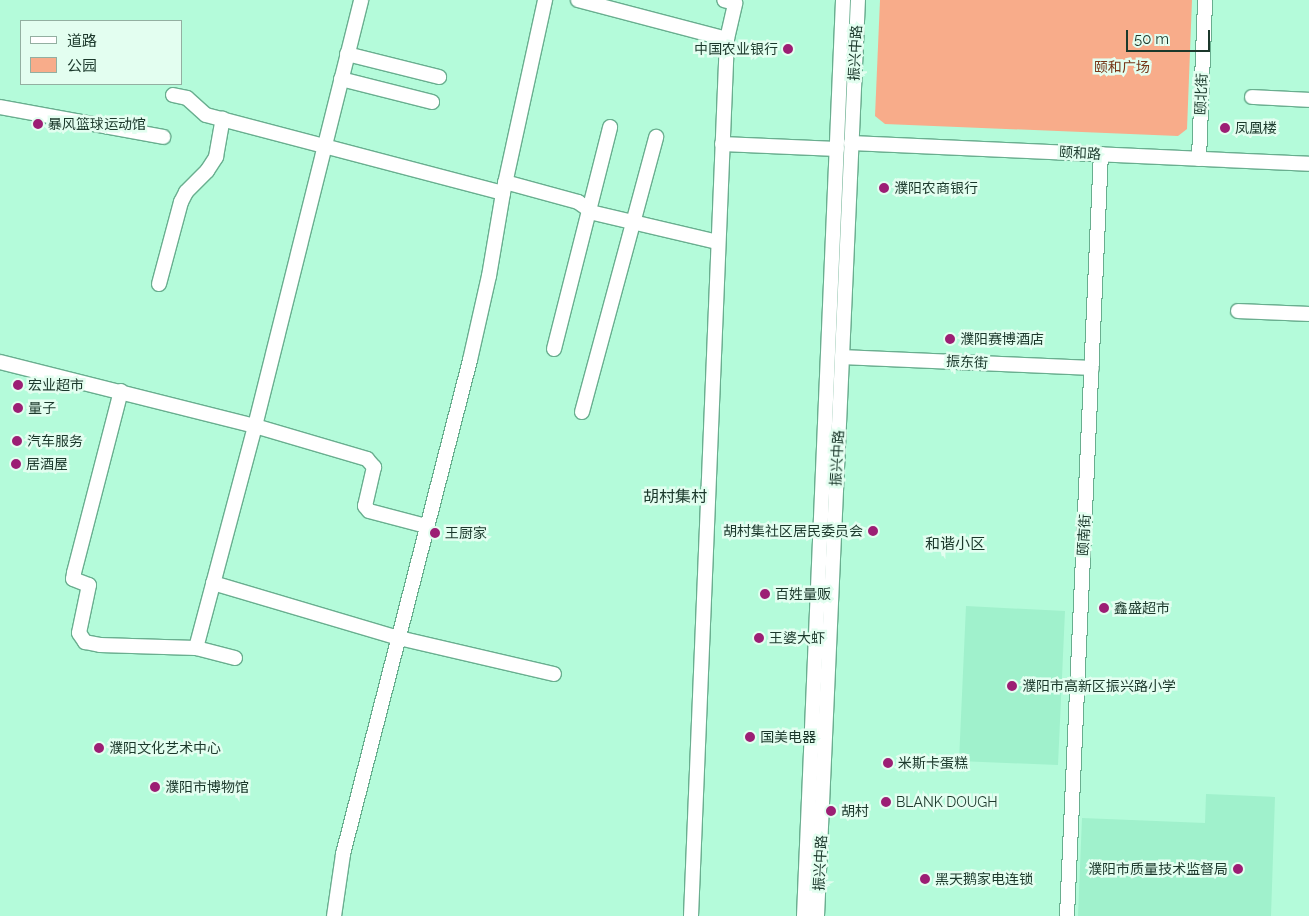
<!DOCTYPE html>
<meta charset="utf-8">
<style>
body{margin:0}
#map{position:relative;width:1309px;height:916px;overflow:hidden;background:#b4fbda;font-family:Raleway,"Noto Sans SC",sans-serif}
div>[style]{position:absolute}
[style*='--x']{left:calc(var(--x)*1px);top:calc(var(--y)*1px);width:calc(var(--w)*1px);rotate:calc(var(--a)*1deg)}
.built>*{inset:0;background:#a0f1cc}
.green>*{inset:0;background:#f8ac8a}
.roads{filter:drop-shadow(1px 0 #69ae8f) drop-shadow(-1px 0 #69ae8f) drop-shadow(0 1px #69ae8f) drop-shadow(0 -1px #69ae8f)}
.minor>*{height:14px;margin:-7px;padding:0 7px;transform-origin:7px;border-radius:7px;background:#fff}
.dots>*{width:14px;height:14px;translate:-50% -50%;box-sizing:border-box;border:2px solid #e3fef0;border-radius:50%}
span{translate:-50% -50%;white-space:nowrap;text-align:center;line-height:1.15;-webkit-text-stroke:5px #e3fef0;paint-order:stroke}
.poi-label{font-size:14px;color:#1b382b}
.right{translate:-100% -50%;text-align:right}
.left{translate:0 -50%;text-align:left}
.street-label{font-size:14px;color:#1b382b}
.park-label{font-size:14px;color:#763617}
.neighbourhood-label{font-size:15px;color:#1b382b}
.quarter-label{font-size:16px;color:#1b382b}
.legend{position:absolute;left:20px;top:20px;width:162px;height:65px;box-sizing:border-box;background:#e3fef0;border:1px solid #93afa1;margin:0;padding:6px 9px;list-style:none;font-size:15px;color:#1b382b}
.legend li{display:flex;align-items:center;gap:10px;height:25px}
.legend b{width:25px;border:1px solid #93afa1}
.scale{position:absolute;left:1126px;top:30px;width:84px;height:22px;box-sizing:border-box;border:2px solid #1b382b;border-top:0;padding-left:6px;font-size:15px;line-height:18px;white-space:nowrap;color:#1b382b;-webkit-text-stroke:4px #e3fef0;paint-order:stroke}
</style>
<div id="map">
<div class="built">
<div style="clip-path:polygon(966px 606px,1065px 611px,1058px 765px,959px 761px)"></div>
<div style="clip-path:polygon(1206px 794px,1275px 797px,1271px 916px,1078px 916px,1082px 818px,1205px 823px)"></div>
</div>
<div class="green">
<div style="clip-path:polygon(880px 0,1192px 0,1187px 129px,1178px 136px,885px 124px,875px 116px)"></div>
</div>
<div class="roads">
<div class="minor">
<div style="--x:578;--y:0;--w:154;--a:14.7"></div>
<div style="--x:347;--y:54;--w:95;--a:14"></div>
<div style="--x:341;--y:79;--w:94;--a:14.2"></div>
<div style="--x:173;--y:95;--w:14;--a:12"></div>
<div style="--x:187;--y:98;--w:25;--a:42"></div>
<div style="--x:206;--y:115;--w:307;--a:14.7"></div>
<div style="--x:1252;--y:97;--w:57;--a:3"></div>
<div style="--x:0;--y:107;--w:166;--a:10.4"></div>
<div style="--x:851;--y:143;--w:458;--a:2.6"></div>
<div style="--x:722;--y:144;--w:115;--a:2.5"></div>
<div style="--x:1199;--y:159;--w:159;--a:-87.8"></div>
<div style="--x:505;--y:182;--w:76;--a:15.3"></div>
<div style="--x:578;--y:202;--w:19;--a:35"></div>
<div style="--x:594;--y:213;--w:127;--a:13.2"></div>
<div style="--x:159;--y:284;--w:85;--a:-75"></div>
<div style="--x:181;--y:202;--w:11;--a:-63"></div>
<div style="--x:186;--y:192;--w:30;--a:-45"></div>
<div style="--x:207;--y:171;--w:17;--a:-57"></div>
<div style="--x:216;--y:157;--w:39;--a:-80"></div>
<div style="--x:1238;--y:311;--w:71;--a:2.4"></div>
<div style="--x:554;--y:349;--w:229;--a:-75.8"></div>
<div style="--x:842;--y:357;--w:250;--a:2.5"></div>
<div style="--x:0;--y:362;--w:263;--a:14.1"></div>
<div style="--x:255;--y:426;--w:117;--a:16.4"></div>
<div style="--x:367;--y:459;--w:11;--a:49"></div>
<div style="--x:374;--y:467;--w:40;--a:103"></div>
<div style="--x:365;--y:506;--w:6;--a:51"></div>
<div style="--x:369;--y:511;--w:59;--a:14.7"></div>
<div style="--x:121;--y:391;--w:188;--a:104.5"></div>
<div style="--x:74;--y:573;--w:6;--a:99"></div>
<div style="--x:73;--y:579;--w:17;--a:21"></div>
<div style="--x:89;--y:585;--w:49;--a:101.8"></div>
<div style="--x:79;--y:633;--w:11;--a:56"></div>
<div style="--x:85;--y:642;--w:15;--a:11"></div>
<div style="--x:100;--y:645;--w:96;--a:1.8"></div>
<div style="--x:582;--y:412;--w:285;--a:-74.9"></div>
<div style="--x:213;--y:583;--w:194;--a:16.5"></div>
<div style="--x:399;--y:638;--w:159;--a:13.1"></div>
<div style="--x:235;--y:658;--w:40;--a:-165.6"></div>
<div style="--x:196;--y:648;--w:230;--a:-75.1"></div>
<div style="--x:255;--y:426;--w:439;--a:-76"></div>
<div style="--x:334;--y:916;--w:63;--a:-81.7"></div>
<div style="--x:343;--y:854;--w:510;--a:-75.58"></div>
<div style="--x:470;--y:360;--w:86;--a:-77.3"></div>
<div style="--x:489;--y:276;--w:84;--a:-80.4"></div>
<div style="--x:503;--y:193;--w:198;--a:-77.7"></div>
<div style="--x:691;--y:916;--w:878;--a:-87.65"></div>
<div style="--x:727;--y:39;--w:37;--a:-77"></div>
<div style="--x:735;--y:3;--w:11;--a:-165"></div>
<div style="--x:804;--y:916;--w:917;--a:-87.56"></div>
<div style="--x:817;--y:916;--w:917;--a:-87.44"></div>
<div style="--x:1067;--y:916;--w:763;--a:-87.45"></div>
</div>
</div>
<div class="dots">
<div style="left:788px;top:49px;background:#9c1e74"></div>
<div style="left:38px;top:124px;background:#9c1e74"></div>
<div style="left:1225px;top:128px;background:#9c1e74"></div>
<div style="left:884px;top:188px;background:#9c1e74"></div>
<div style="left:950px;top:339px;background:#9c1e74"></div>
<div style="left:18px;top:385px;background:#9c1e74"></div>
<div style="left:18px;top:408px;background:#9c1e74"></div>
<div style="left:17px;top:441px;background:#9c1e74"></div>
<div style="left:16px;top:464px;background:#9c1e74"></div>
<div style="left:873px;top:531px;background:#9c1e74"></div>
<div style="left:435px;top:533px;background:#9c1e74"></div>
<div style="left:765px;top:594px;background:#9c1e74"></div>
<div style="left:1104px;top:608px;background:#9c1e74"></div>
<div style="left:759px;top:638px;background:#9c1e74"></div>
<div style="left:1012px;top:686px;background:#9c1e74"></div>
<div style="left:750px;top:737px;background:#9c1e74"></div>
<div style="left:99px;top:748px;background:#9c1e74"></div>
<div style="left:888px;top:763px;background:#9c1e74"></div>
<div style="left:155px;top:787px;background:#9c1e74"></div>
<div style="left:886px;top:802px;background:#9c1e74"></div>
<div style="left:831px;top:811px;background:#9c1e74"></div>
<div style="left:1238px;top:869px;background:#9c1e74"></div>
<div style="left:925px;top:879px;background:#9c1e74"></div>
</div>
<div class="poi-label">
<span class="right" style="left:778px;top:49px">中国农业银行</span>
<span class="left" style="left:48px;top:124px">暴风篮球运动馆</span>
<span class="left" style="left:1235px;top:128px">凤凰楼</span>
<span class="left" style="left:894px;top:188px">濮阳农商银行</span>
<span class="left" style="left:960px;top:339px">濮阳赛博酒店</span>
<span class="left" style="left:28px;top:385px">宏业超市</span>
<span class="left" style="left:28px;top:408px">量子</span>
<span class="left" style="left:27px;top:441px">汽车服务</span>
<span class="left" style="left:26px;top:464px">居酒屋</span>
<span class="right" style="left:863px;top:531px">胡村集社区居民委员会</span>
<span class="left" style="left:445px;top:533px">王厨家</span>
<span class="left" style="left:775px;top:594px">百姓量贩</span>
<span class="left" style="left:1114px;top:608px">鑫盛超市</span>
<span class="left" style="left:769px;top:638px">王婆大虾</span>
<span class="left" style="left:1022px;top:686px">濮阳市高新区振兴路小学</span>
<span class="left" style="left:760px;top:737px">国美电器</span>
<span class="left" style="left:109px;top:748px">濮阳文化艺术中心</span>
<span class="left" style="left:898px;top:763px">米斯卡蛋糕</span>
<span class="left" style="left:165px;top:787px">濮阳市博物馆</span>
<span class="left" style="left:896px;top:802px">BLANK DOUGH</span>
<span class="left" style="left:841px;top:811px">胡村</span>
<span class="right" style="left:1228px;top:869px">濮阳市质量技术监督局</span>
<span class="left" style="left:935px;top:879px">黑天鹅家电连锁</span>
</div>
<div class="street-label">
<span style="left:855px;top:53px;rotate:-87deg">振兴中路</span>
<span style="left:1201px;top:94px;rotate:-88deg">颐北街</span>
<span style="left:1080px;top:153px;rotate:3deg">颐和路</span>
<span style="left:967px;top:362px;rotate:3deg">振东街</span>
<span style="left:837px;top:458px;rotate:-87deg">振兴中路</span>
<span style="left:1084px;top:535px;rotate:-87deg">颐南街</span>
<span style="left:820px;top:863px;rotate:-87deg">振兴中路</span>
</div>
<div class="park-label">
<span style="left:1122px;top:67px">颐和广场</span>
</div>
<div class="neighbourhood-label">
<span style="left:955px;top:545px">和谐小区</span>
</div>
<div class="quarter-label">
<span style="left:675px;top:497px">胡村集村</span>
</div>
<ul class="legend">
<li><b style="height:6px;background:#fff"></b>道路</li>
<li><b style="height:14px;background:#f8ac8a"></b>公园</li>
</ul>
<div class="scale">50 m</div>
</div>
